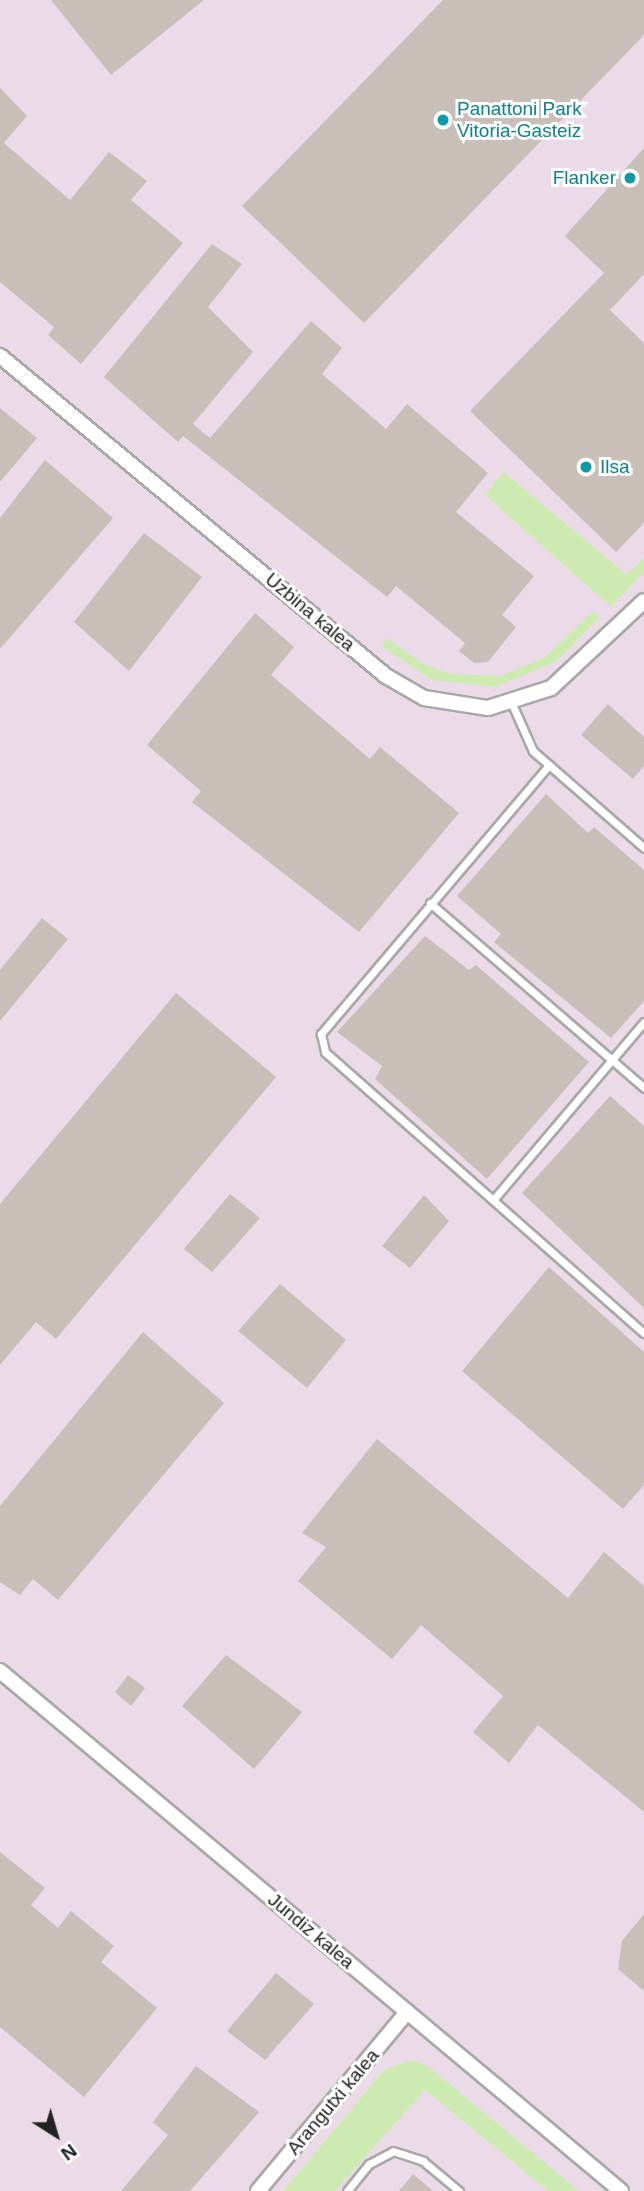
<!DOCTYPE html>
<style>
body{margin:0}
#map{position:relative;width:644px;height:2191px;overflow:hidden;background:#f2efe9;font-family:Helvetica,sans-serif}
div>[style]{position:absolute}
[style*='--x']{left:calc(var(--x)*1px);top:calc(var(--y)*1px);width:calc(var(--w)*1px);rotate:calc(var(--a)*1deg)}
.industrial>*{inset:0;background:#ebdbe8}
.grass>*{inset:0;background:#cdebb0}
.building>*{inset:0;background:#c7bfb8}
.roads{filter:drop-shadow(2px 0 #a9a9a9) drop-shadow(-2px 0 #a9a9a9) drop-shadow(0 2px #a9a9a9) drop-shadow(0 -2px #a9a9a9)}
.service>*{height:7px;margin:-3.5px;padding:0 3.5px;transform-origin:3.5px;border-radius:3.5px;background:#fff}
.minor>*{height:14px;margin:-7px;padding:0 7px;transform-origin:7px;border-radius:7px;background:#fff}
.dots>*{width:19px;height:19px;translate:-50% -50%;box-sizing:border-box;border:4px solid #fff;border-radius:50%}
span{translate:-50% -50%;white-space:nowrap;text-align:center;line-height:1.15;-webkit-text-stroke:6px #fff;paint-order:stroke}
.culture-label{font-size:19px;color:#0d838f}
.left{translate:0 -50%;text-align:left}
.right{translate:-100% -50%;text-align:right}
.street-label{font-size:19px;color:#222}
.north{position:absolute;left:21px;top:2100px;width:70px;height:70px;-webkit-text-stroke:5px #fff;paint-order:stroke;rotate:143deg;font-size:19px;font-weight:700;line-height:28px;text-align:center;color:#222}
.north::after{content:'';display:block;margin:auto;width:24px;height:32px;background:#222;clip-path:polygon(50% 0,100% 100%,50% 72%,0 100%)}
</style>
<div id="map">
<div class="industrial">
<div style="clip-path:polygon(0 0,644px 0,644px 2191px,0 2191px)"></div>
</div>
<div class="grass">
<div style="clip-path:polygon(504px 472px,627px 575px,644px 558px,644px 572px,611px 607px,485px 495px)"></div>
<div style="clip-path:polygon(593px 611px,600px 617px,557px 661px,496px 687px,432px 680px,381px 646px,387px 638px,423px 664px,451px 674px,501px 676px,545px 657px)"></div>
<div style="clip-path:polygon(411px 2060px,428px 2066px,579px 2191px,548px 2191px,425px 2090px,335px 2191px,283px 2191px,384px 2070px)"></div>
</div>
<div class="building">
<div style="clip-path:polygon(51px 0,204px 0,111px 75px)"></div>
<div style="clip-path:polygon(443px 0,644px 0,644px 35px,364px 323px,242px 206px)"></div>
<div style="clip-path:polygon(0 88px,27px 116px,4px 143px,70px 200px,109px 152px,147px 181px,131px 200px,183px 243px,81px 364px,48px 335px,54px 327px,0 282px)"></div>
<div style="clip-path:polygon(644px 148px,644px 274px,610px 310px,644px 343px,644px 523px,616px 552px,470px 411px,604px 273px,565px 236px)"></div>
<div style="clip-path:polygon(212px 244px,242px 264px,208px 307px,253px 352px,193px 424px,210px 438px,311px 321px,342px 348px,322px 374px,386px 429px,407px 404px,488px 473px,456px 512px,534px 576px,502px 615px,516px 627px,488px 662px,474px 663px,459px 651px,465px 643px,396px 586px,387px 597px,183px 436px,178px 442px,104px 377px)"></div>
<div style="clip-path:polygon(0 408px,37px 438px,0 482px)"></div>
<div style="clip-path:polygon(45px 460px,113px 518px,0 649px,0 518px)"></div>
<div style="clip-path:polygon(144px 533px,202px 577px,129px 671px,74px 622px)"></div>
<div style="clip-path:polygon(255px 613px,294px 647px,271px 675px,370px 759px,380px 747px,459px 813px,359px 932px,192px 802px,201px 791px,147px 745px)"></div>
<div style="clip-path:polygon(608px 704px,644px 737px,644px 766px,633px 779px,581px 735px)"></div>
<div style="clip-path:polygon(546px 794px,588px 833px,594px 827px,644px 870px,644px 1001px,611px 1038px,494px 942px,501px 934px,457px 896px)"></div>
<div style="clip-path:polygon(42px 918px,68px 939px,0 1021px,0 970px)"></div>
<div style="clip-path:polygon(425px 936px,469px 970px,476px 965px,589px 1062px,487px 1179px,375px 1079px,382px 1066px,337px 1032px)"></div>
<div style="clip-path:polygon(176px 993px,276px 1077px,56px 1339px,36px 1322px,0 1365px,0 1204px)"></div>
<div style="clip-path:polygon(610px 1096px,644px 1126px,644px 1308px,522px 1193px)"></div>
<div style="clip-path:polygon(230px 1194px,260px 1218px,212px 1272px,184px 1249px)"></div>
<div style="clip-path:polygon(424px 1195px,449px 1221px,410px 1268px,382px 1246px)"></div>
<div style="clip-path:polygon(549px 1267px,644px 1352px,644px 1485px,623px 1509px,462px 1371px)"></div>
<div style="clip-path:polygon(280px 1284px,346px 1340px,307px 1388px,238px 1331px)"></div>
<div style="clip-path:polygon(143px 1332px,224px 1403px,58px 1600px,33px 1579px,20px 1595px,0 1582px,0 1506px)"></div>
<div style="clip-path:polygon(377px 1439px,568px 1598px,604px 1552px,644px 1586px,644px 1812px,538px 1725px,509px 1763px,473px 1732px,503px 1696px,421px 1625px,392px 1659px,298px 1581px,326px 1547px,302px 1533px)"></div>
<div style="clip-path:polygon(226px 1655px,302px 1712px,254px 1769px,182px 1706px)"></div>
<div style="clip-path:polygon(128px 1675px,145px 1688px,131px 1706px,115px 1692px)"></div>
<div style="clip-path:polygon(0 1852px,45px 1888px,31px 1905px,58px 1928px,71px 1911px,114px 1946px,101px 1962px,157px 2008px,84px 2097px,0 2027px)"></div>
<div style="clip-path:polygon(644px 1914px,644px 1991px,618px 1969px,622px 1941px)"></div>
<div style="clip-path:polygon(276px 1973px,314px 2004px,265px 2060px,227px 2031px)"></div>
<div style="clip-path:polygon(196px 2066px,259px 2112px,190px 2191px,121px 2191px,168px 2135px,153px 2122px)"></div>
<div style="clip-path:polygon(413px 2174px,433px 2191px,399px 2191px)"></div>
</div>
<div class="roads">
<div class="service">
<div style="--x:512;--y:704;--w:51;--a:65.9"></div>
<div style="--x:533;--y:751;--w:147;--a:41.1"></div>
<div style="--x:549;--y:765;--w:353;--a:130.3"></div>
<div style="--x:321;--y:1034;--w:18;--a:77"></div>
<div style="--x:325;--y:1052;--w:425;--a:41.4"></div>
<div style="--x:430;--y:903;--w:283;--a:40.8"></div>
<div style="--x:493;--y:1200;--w:233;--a:-49.7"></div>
<div style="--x:347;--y:2191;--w:35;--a:-51"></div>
<div style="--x:369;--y:2164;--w:27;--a:-28"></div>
<div style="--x:393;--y:2151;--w:32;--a:18"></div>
<div style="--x:423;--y:2161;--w:47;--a:39.8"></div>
</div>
<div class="minor">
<div style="--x:0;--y:356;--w:501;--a:39.66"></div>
<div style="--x:386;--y:676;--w:44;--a:30.1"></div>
<div style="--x:424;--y:698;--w:65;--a:8.9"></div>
<div style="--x:488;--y:708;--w:66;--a:-17.6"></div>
<div style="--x:551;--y:688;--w:127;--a:-43.1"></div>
<div style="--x:0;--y:1671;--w:810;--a:39.94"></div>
<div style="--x:258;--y:2191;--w:233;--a:-50.2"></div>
</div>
</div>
<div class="dots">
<div style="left:443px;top:120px;background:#0f9aa8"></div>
<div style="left:630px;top:178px;background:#0f9aa8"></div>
<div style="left:586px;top:467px;background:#0f9aa8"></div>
</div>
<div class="culture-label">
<span class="left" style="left:457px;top:120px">Panattoni Park<br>Vitoria-Gasteiz</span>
<span class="right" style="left:616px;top:178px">Flanker</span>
<span class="left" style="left:600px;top:467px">Ilsa</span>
</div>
<div class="street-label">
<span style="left:310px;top:612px;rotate:40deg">Uzbina kalea</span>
<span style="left:311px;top:1931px;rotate:40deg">Jundiz kalea</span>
<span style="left:333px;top:2102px;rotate:-50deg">Arangutxi kalea</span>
</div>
<div class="north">N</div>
</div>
